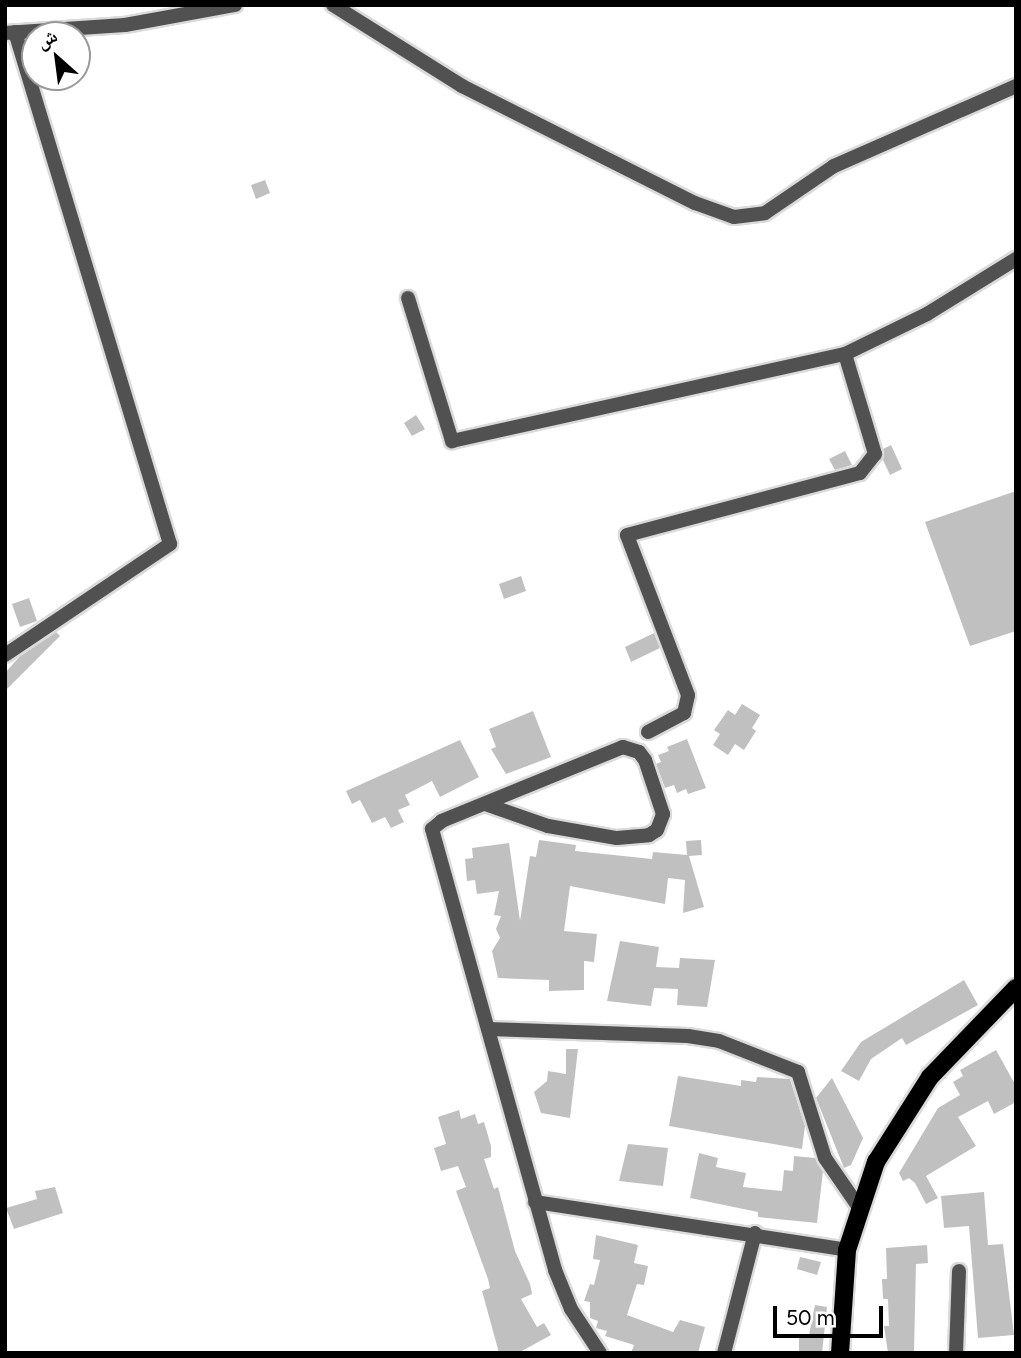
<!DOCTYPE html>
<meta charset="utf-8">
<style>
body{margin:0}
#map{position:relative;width:1021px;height:1358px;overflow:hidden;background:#fff;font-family:Figtree,"Noto Naskh Arabic",sans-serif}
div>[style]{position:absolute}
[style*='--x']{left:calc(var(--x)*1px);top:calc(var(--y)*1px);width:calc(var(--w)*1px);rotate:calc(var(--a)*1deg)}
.building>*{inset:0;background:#c0c0c0}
.roads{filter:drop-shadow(2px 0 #dbdbdb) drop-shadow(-2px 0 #dbdbdb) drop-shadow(0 2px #dbdbdb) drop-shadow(0 -2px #dbdbdb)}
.street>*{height:14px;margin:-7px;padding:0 7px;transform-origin:7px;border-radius:7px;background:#515151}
.primary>*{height:18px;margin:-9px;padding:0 9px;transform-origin:9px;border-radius:9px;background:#000}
span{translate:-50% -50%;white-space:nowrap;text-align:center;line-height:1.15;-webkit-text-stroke:6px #fff;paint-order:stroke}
.frame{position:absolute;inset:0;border:7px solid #000;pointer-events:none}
.north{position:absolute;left:21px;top:21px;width:70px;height:70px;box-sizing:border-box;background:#fff;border:2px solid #999;border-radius:50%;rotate:332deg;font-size:19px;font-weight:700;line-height:28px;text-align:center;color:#000}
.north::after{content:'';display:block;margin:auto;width:24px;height:32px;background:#000;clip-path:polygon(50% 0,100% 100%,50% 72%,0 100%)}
.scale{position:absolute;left:773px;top:1306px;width:110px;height:32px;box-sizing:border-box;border:4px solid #000;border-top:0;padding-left:9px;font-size:21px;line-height:24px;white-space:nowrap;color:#000;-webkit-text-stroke:5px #fff;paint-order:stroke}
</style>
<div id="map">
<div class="building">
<div style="clip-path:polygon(265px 180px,270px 193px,256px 199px,251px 185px)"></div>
<div style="clip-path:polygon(416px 415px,425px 429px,412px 436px,404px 423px)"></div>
<div style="clip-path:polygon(891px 445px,902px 469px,890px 475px,883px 460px,883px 449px)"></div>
<div style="clip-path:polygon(845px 451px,852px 465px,835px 470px,829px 459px)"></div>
<div style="clip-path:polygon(1016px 491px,1016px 631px,970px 646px,925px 522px)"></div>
<div style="clip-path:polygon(521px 576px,526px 591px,504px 599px,499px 584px)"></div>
<div style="clip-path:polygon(29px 598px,37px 621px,20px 627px,12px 604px)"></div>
<div style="clip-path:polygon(56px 632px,60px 636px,5px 691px,5px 673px,20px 656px)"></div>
<div style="clip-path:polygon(654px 633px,660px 648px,631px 662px,625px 647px)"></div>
<div style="clip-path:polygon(742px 704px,760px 715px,752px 728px,756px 731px,744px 750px,735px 744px,728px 755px,713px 745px,720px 734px,714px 730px,728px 710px,735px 715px)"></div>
<div style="clip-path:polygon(533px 711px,551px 757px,506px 774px,491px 749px,496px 747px,489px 729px)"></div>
<div style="clip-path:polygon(687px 739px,706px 788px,688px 794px,686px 789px,677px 793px,674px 785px,665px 788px,656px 764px,661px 762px,658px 755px,669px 751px,667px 747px)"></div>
<div style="clip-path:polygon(460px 740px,479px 777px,440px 797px,432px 781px,405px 795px,410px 805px,398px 810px,404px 822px,391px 828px,385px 817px,372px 823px,360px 800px,352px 804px,346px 791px)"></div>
<div style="clip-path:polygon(539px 840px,576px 845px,575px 851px,652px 859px,653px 852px,687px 855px,686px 841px,701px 840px,702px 855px,689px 856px,704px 907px,683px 913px,685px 880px,668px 878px,665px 904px,570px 886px,564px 931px,597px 934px,594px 962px,584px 961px,584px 990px,549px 991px,549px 980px,498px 978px,492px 951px,500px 938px,496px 929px,501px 916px,494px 915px,499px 891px,477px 894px,475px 880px,467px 881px,465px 859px,473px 858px,472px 848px,509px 843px,520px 921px,530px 856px,536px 857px)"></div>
<div style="clip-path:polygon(620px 941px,659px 947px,656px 967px,679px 968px,680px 958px,715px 960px,707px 1007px,677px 1005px,678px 989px,654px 988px,651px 1006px,607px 1001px)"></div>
<div style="clip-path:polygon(964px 980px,978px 1005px,906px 1045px,902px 1038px,871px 1059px,859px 1081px,841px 1071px,861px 1042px)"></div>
<div style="clip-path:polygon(566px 1049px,578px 1049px,570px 1118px,541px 1113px,534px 1092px,547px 1081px,548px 1071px,566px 1074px)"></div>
<div style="clip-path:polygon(996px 1050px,1016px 1086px,1016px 1102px,994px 1114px,988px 1101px,958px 1117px,976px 1146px,926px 1176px,938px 1198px,926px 1204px,915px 1183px,909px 1178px,903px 1181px,899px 1173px,938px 1108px,960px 1095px,953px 1082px,963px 1076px,960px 1070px)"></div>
<div style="clip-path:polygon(678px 1076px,741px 1086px,741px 1080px,756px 1082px,757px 1077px,790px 1079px,805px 1126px,802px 1149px,669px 1126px)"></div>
<div style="clip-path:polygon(832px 1078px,863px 1138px,851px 1165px,844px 1168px,816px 1098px)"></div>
<div style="clip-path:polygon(459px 1110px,461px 1119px,475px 1114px,478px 1124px,484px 1122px,491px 1146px,491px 1157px,484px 1159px,494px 1189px,498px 1187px,515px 1251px,530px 1284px,532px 1294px,521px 1299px,537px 1327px,544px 1323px,551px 1335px,520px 1352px,499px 1353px,482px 1291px,490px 1288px,488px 1279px,456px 1191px,466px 1187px,458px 1166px,441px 1171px,434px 1148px,446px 1144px,438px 1117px)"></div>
<div style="clip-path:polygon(628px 1144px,668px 1148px,663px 1186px,619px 1181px)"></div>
<div style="clip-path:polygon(699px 1153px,718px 1158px,716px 1167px,746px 1173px,743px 1187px,782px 1191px,784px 1170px,793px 1171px,794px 1156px,815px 1158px,823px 1171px,817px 1223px,758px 1217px,758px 1212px,690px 1198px)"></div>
<div style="clip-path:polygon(55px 1187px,63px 1213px,14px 1229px,6px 1208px,37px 1199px,35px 1191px)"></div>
<div style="clip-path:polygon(984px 1192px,988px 1245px,1003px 1244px,1014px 1335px,978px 1338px,969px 1226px,944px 1228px,941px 1196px)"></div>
<div style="clip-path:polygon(596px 1235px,638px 1245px,634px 1263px,648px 1266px,644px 1285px,637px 1284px,627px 1315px,673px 1332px,680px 1320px,705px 1327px,698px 1353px,631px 1353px,634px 1345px,605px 1336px,607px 1331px,596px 1328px,598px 1321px,590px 1318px,590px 1302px,584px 1301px,590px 1284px,594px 1285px,600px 1260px,593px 1259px)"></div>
<div style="clip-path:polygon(927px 1245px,928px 1263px,916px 1264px,914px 1353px,888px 1353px,884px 1326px,889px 1326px,888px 1299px,883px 1299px,882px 1279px,887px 1279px,886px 1248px)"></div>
<div style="clip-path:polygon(800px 1257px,821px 1262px,817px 1275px,797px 1269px)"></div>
<div style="clip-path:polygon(815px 1305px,827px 1307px,822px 1353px,799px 1353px,799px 1334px,809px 1335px)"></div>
</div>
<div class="roads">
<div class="street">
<div style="--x:333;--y:5;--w:152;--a:32.1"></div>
<div style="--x:462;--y:86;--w:261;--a:26.7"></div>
<div style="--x:695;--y:203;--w:41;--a:19.7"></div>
<div style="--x:734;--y:217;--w:31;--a:-7"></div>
<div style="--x:765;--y:213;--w:83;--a:-34.3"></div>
<div style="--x:834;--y:166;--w:199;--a:-23.7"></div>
<div style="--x:5;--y:33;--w:120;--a:-3.8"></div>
<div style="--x:125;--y:25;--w:112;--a:-10.3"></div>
<div style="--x:408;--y:298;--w:150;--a:72.9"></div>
<div style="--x:452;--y:441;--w:403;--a:-12.5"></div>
<div style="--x:845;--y:354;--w:91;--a:-26"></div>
<div style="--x:927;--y:314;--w:105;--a:-31.7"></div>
<div style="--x:5;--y:655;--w:199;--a:-33.9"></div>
<div style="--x:170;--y:544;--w:535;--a:-106.84"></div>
<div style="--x:648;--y:732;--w:41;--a:-27.8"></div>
<div style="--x:684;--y:713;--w:18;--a:-77"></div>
<div style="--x:688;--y:695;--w:171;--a:-110.9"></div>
<div style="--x:627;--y:535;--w:241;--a:-14.9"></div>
<div style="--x:860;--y:473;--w:24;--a:-52"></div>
<div style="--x:875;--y:454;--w:104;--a:-106.7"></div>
<div style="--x:485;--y:804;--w:67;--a:19.2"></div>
<div style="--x:548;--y:826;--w:70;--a:9.9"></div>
<div style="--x:617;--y:838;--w:32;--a:-5"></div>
<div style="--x:649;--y:835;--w:9;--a:-32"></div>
<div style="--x:657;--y:830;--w:17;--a:-69"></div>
<div style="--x:663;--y:814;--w:57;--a:-108.4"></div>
<div style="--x:645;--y:760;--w:10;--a:-127"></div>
<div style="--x:639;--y:752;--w:17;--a:-163"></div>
<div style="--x:623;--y:747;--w:196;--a:157.8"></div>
<div style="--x:442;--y:821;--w:13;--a:141"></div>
<div style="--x:432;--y:829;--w:458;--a:74.4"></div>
<div style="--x:555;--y:1270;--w:42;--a:67.7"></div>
<div style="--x:571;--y:1309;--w:53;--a:56.6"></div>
<div style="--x:489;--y:1029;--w:199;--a:2"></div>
<div style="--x:688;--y:1036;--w:31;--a:9"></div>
<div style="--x:719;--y:1041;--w:85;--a:21.4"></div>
<div style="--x:798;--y:1072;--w:90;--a:72.6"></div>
<div style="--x:825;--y:1158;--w:58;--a:55.5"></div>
<div style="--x:535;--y:1202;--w:316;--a:8.7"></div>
<div style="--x:724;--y:1353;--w:124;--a:-75.5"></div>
<div style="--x:956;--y:1353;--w:82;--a:-87.9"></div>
</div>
<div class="primary">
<div style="--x:840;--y:1353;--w:103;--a:-86.1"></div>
<div style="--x:847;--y:1250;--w:93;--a:-71.8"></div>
<div style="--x:876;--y:1162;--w:101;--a:-57.6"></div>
<div style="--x:930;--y:1077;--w:124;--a:-46"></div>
</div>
</div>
<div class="frame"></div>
<div class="north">ش</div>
<div class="scale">50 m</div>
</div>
